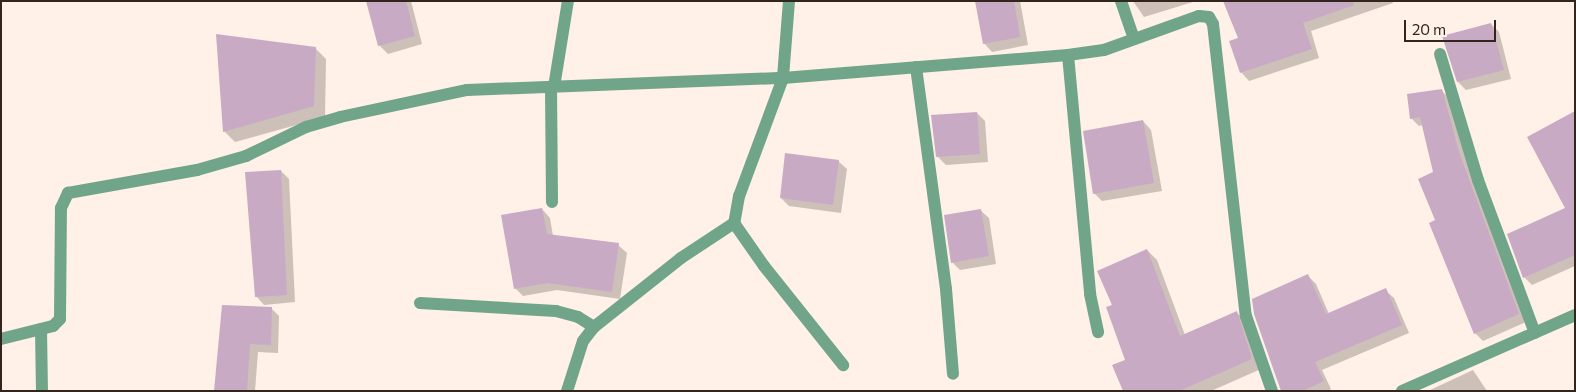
<!DOCTYPE html>
<style>
body{margin:0}
#map{position:relative;width:1576px;height:392px;overflow:hidden;background:#fff0e8;font-family:Commissioner,sans-serif}
div>[style]{position:absolute}
[style*='--x']{left:calc(var(--x)*1px);top:calc(var(--y)*1px);width:calc(var(--w)*1px);rotate:calc(var(--a)*1deg)}
.shadow>*{inset:0;background:#0003}
.building>*{inset:0;background:#c8aac4}
.street>*{height:12px;margin:-6px;padding:0 6px;transform-origin:6px;border-radius:6px;background:#70a58a}
span{translate:-50% -50%;white-space:nowrap;text-align:center;line-height:1.15;-webkit-text-stroke:5px #fff0e8;paint-order:stroke}
.frame{position:absolute;inset:0;border:2px solid #32251e;pointer-events:none}
.scale{position:absolute;left:1404px;top:20px;width:92px;height:22px;box-sizing:border-box;border:2px solid #32251e;border-top:0;padding-left:6px;font-size:15px;line-height:18px;white-space:nowrap;color:#32251e;-webkit-text-stroke:4px #fff0e8;paint-order:stroke}
</style>
<div id="map">
<div class="shadow">
<div style="clip-path:polygon(367px 1px,411px 1px,422px 44px,388px 54px,379px 45px)"></div>
<div style="clip-path:polygon(977px 1px,1020px 1px,1028px 45px,992px 52px,984px 43px)"></div>
<div style="clip-path:polygon(1133px 1px,1193px 1px,1193px 2px,1144px 17px)"></div>
<div style="clip-path:polygon(1224px 1px,1392px 1px,1393px 3px,1311px 31px,1319px 58px,1249px 81px,1241px 72px,1240px 39px)"></div>
<div style="clip-path:polygon(1491px 24px,1499px 32px,1511px 79px,1466px 90px,1458px 82px)"></div>
<div style="clip-path:polygon(315px 48px,326px 59px,325px 117px,235px 142px,224px 131px)"></div>
<div style="clip-path:polygon(1442px 91px,1449px 98px,1526px 322px,1483px 341px,1475px 333px,1437px 221px,1435px 173px,1423px 125px,1419px 126px,1411px 118px)"></div>
<div style="clip-path:polygon(977px 113px,985px 121px,988px 162px,946px 165px,938px 157px)"></div>
<div style="clip-path:polygon(1575px 113px,1575px 266px,1532px 285px,1524px 277px,1567px 209px)"></div>
<div style="clip-path:polygon(1143px 121px,1151px 130px,1162px 191px,1102px 201px,1094px 193px)"></div>
<div style="clip-path:polygon(838px 161px,847px 169px,841px 213px,789px 206px,781px 198px)"></div>
<div style="clip-path:polygon(281px 171px,289px 179px,295px 302px,264px 305px,256px 296px)"></div>
<div style="clip-path:polygon(542px 209px,550px 218px,553px 236px,618px 245px,627px 253px,620px 299px,557px 290px,523px 296px,515px 288px)"></div>
<div style="clip-path:polygon(980px 210px,989px 218px,996px 264px,960px 270px,952px 262px)"></div>
<div style="clip-path:polygon(1147px 250px,1157px 260px,1185px 335px,1237px 313px,1247px 322px,1261px 369px,1211px 391px,1124px 391px,1126px 361px,1114px 306px)"></div>
<div style="clip-path:polygon(1308px 276px,1316px 284px,1329px 314px,1385px 290px,1394px 298px,1409px 333px,1322px 370px,1331px 389px,1328px 391px,1283px 391px)"></div>
<div style="clip-path:polygon(271px 308px,279px 316px,278px 353px,258px 352px,255px 391px,216px 391px)"></div>
<div style="clip-path:polygon(1473px 370px,1487px 391px,1428px 391px)"></div>
</div>
<div class="building">
<div style="clip-path:polygon(366px 1px,406px 1px,415px 36px,378px 46px)"></div>
<div style="clip-path:polygon(975px 1px,1014px 1px,1020px 37px,983px 44px)"></div>
<div style="clip-path:polygon(1223px 1px,1353px 1px,1354px 5px,1303px 23px,1312px 49px,1240px 73px,1229px 41px,1238px 38px)"></div>
<div style="clip-path:polygon(1491px 23px,1504px 70px,1457px 82px,1442px 36px)"></div>
<div style="clip-path:polygon(216px 34px,316px 47px,314px 106px,223px 132px)"></div>
<div style="clip-path:polygon(1442px 89px,1459px 152px,1519px 314px,1474px 334px,1429px 223px,1435px 220px,1418px 179px,1433px 172px,1420px 117px,1410px 119px,1407px 94px)"></div>
<div style="clip-path:polygon(1575px 111px,1575px 255px,1523px 278px,1507px 234px,1565px 208px,1527px 137px)"></div>
<div style="clip-path:polygon(977px 112px,980px 154px,936px 157px,931px 115px)"></div>
<div style="clip-path:polygon(1143px 120px,1154px 183px,1093px 194px,1083px 131px)"></div>
<div style="clip-path:polygon(785px 153px,839px 160px,833px 205px,780px 198px)"></div>
<div style="clip-path:polygon(281px 170px,287px 295px,255px 297px,245px 172px)"></div>
<div style="clip-path:polygon(542px 208px,547px 234px,619px 243px,612px 292px,548px 283px,514px 289px,501px 215px)"></div>
<div style="clip-path:polygon(981px 209px,989px 256px,951px 263px,944px 215px)"></div>
<div style="clip-path:polygon(1147px 249px,1180px 336px,1237px 311px,1252px 359px,1179px 391px,1123px 391px,1112px 365px,1125px 360px,1106px 307px,1112px 305px,1097px 271px)"></div>
<div style="clip-path:polygon(1308px 274px,1326px 314px,1386px 288px,1402px 325px,1315px 362px,1324px 381px,1303px 391px,1281px 391px,1254px 314px,1252px 299px)"></div>
<div style="clip-path:polygon(222px 305px,272px 307px,271px 345px,250px 344px,247px 391px,214px 391px)"></div>
</div>
<div class="street">
<div style="--x:789;--y:1;--w:77;--a:94.5"></div>
<div style="--x:783;--y:78;--w:126;--a:110.4"></div>
<div style="--x:739;--y:196;--w:27;--a:100"></div>
<div style="--x:734;--y:223;--w:52;--a:55.1"></div>
<div style="--x:764;--y:266;--w:127;--a:51.4"></div>
<div style="--x:1121;--y:1;--w:40;--a:71.1"></div>
<div style="--x:1440;--y:54;--w:132;--a:73.2"></div>
<div style="--x:1478;--y:180;--w:163;--a:69.6"></div>
<div style="--x:1068;--y:55;--w:240;--a:84.7"></div>
<div style="--x:1090;--y:294;--w:39;--a:78"></div>
<div style="--x:916;--y:67;--w:224;--a:82.3"></div>
<div style="--x:946;--y:289;--w:85;--a:85.3"></div>
<div style="--x:551;--y:87;--w:115;--a:89.5"></div>
<div style="--x:554;--y:87;--w:87;--a:-80.8"></div>
<div style="--x:420;--y:303;--w:136;--a:3.4"></div>
<div style="--x:556;--y:311;--w:23;--a:15"></div>
<div style="--x:578;--y:317;--w:19;--a:32"></div>
<div style="--x:41;--y:329;--w:62;--a:89.1"></div>
<div style="--x:1;--y:339;--w:54;--a:-14"></div>
<div style="--x:53;--y:326;--w:10;--a:-45"></div>
<div style="--x:60;--y:319;--w:111;--a:-89.5"></div>
<div style="--x:61;--y:208;--w:17;--a:-65"></div>
<div style="--x:68;--y:193;--w:131;--a:-10.1"></div>
<div style="--x:197;--y:170;--w:51;--a:-15.9"></div>
<div style="--x:246;--y:156;--w:67;--a:-25.8"></div>
<div style="--x:306;--y:127;--w:35;--a:-16"></div>
<div style="--x:340;--y:117;--w:130;--a:-12"></div>
<div style="--x:467;--y:90;--w:316;--a:-2.2"></div>
<div style="--x:783;--y:78;--w:286;--a:-4.6"></div>
<div style="--x:1068;--y:55;--w:36;--a:-8"></div>
<div style="--x:1104;--y:50;--w:101;--a:-19.7"></div>
<div style="--x:1199;--y:16;--w:10;--a:6"></div>
<div style="--x:1209;--y:17;--w:8;--a:60"></div>
<div style="--x:1213;--y:24;--w:294;--a:83.6"></div>
<div style="--x:1246;--y:316;--w:79;--a:70.9"></div>
<div style="--x:567;--y:391;--w:52;--a:-72.3"></div>
<div style="--x:583;--y:341;--w:18;--a:-52"></div>
<div style="--x:594;--y:327;--w:111;--a:-38.4"></div>
<div style="--x:681;--y:258;--w:64;--a:-33.4"></div>
<div style="--x:1402;--y:391;--w:189;--a:-23.7"></div>
</div>
<div class="frame"></div>
<div class="scale">20 m</div>
</div>
